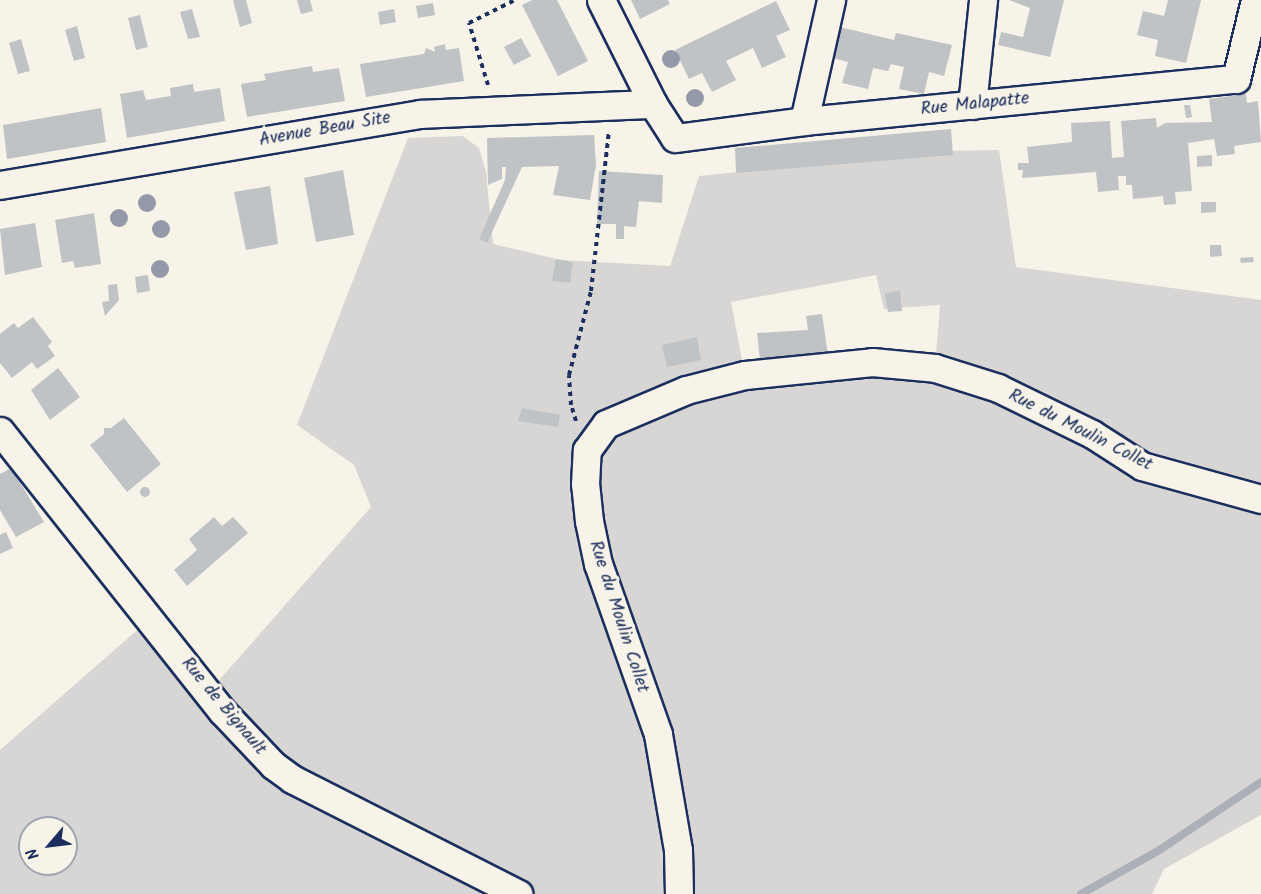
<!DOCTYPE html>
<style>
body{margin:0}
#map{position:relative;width:1261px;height:894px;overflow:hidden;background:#f7f3e8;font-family:Kalam,sans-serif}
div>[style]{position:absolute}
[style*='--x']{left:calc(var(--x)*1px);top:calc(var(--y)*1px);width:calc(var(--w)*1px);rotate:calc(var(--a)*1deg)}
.green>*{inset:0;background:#d7d6d4}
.stream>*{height:8px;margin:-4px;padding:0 4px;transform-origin:4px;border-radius:4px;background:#acb0b9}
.building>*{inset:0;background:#c0c3c5}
.round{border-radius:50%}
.path>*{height:4px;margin-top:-2px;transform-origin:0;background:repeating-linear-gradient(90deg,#1b2f5e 0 4.5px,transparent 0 9px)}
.roads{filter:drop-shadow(2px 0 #1b2f5e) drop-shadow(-2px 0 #1b2f5e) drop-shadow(0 2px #1b2f5e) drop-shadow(0 -2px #1b2f5e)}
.minor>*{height:27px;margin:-13.5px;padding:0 13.5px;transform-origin:13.5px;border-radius:13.5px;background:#f7f3e8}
.trees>*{width:18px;height:18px;margin:-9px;border-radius:50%;background:#9399a9}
span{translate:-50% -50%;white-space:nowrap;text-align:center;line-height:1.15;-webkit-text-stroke:6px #f7f3e8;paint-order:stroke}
.street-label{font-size:18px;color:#1b2f5e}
.north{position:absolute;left:18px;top:816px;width:60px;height:60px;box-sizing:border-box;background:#f7f3e8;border:2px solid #9fa5b1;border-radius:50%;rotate:242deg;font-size:16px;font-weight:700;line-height:24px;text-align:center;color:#1b2f5e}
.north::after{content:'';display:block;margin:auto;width:21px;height:27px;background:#1b2f5e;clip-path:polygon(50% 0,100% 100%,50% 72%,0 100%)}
</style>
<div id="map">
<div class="green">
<div style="clip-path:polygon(evenodd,463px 136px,479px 148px,486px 172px,493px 244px,561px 260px,670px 266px,699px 176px,941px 151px,999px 150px,1016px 267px,1261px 300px,1261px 815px,1164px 869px,1152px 894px,0 894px,0 750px,150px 619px,208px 693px,371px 507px,354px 465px,297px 425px,408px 138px,463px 136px,876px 275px,884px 309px,940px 305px,935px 368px,745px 375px,731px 302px,876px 275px,463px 136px,30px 828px,66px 828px,66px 864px,30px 864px,30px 828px)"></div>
</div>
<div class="stream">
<div style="--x:1081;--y:894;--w:88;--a:-29.2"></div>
<div style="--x:1158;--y:851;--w:124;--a:-33.8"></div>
</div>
<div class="building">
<div style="clip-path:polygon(233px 0,246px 0,252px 23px,240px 27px)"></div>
<div style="clip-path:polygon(297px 0,310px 0,313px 11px,301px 14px)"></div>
<div style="clip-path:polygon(532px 0,557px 0,588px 61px,558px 76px,522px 5px)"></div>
<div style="clip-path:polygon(631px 0,668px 0,670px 4px,640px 19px)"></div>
<div style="clip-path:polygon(1009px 0,1064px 0,1050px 57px,998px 45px,1001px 32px,1023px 37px,1030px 8px)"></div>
<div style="clip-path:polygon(1168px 0,1201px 0,1186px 63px,1155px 56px,1158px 40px,1137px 35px,1143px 11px,1164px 16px)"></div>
<div style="clip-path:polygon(776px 1px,790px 30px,776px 36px,786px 57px,762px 68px,753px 48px,726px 61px,736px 80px,712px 92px,702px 73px,689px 79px,675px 50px)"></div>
<div style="clip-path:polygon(433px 3px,435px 15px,418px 18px,416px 6px)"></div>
<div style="clip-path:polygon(192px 9px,200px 37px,188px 39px,180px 12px)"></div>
<div style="clip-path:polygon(394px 9px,396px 22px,380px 25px,378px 12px)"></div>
<div style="clip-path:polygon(140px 15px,148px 47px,136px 50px,128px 18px)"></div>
<div style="clip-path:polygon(77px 26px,85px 58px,74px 61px,65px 30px)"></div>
<div style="clip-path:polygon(840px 27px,894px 40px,896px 33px,952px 45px,944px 76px,929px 72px,924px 94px,899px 89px,904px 67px,891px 64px,888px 71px,873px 68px,868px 89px,842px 83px,848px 62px,833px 58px)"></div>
<div style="clip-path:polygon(521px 38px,531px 56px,514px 65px,504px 47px)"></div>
<div style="clip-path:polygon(21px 39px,30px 71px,18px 74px,9px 43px)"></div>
<div style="clip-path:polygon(445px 44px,446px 50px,459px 48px,464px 81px,366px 97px,360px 64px,424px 54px,426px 48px,435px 52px,434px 47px)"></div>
<div style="clip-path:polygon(312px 66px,313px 72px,339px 68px,345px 101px,247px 117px,241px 84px,266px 80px,264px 74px)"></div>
<div style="clip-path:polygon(193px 84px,194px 92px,220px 88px,225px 121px,127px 138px,120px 94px,143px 90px,146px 100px,171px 96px,170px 88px)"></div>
<div style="clip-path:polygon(1246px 94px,1247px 103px,1258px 101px,1261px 142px,1234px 146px,1235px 154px,1217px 156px,1214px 139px,1188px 143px,1192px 191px,1175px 192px,1176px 204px,1164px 205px,1163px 196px,1133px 199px,1132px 185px,1126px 185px,1126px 176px,1118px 176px,1119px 190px,1098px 192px,1096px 172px,1022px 178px,1023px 170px,1018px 170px,1018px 163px,1029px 163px,1027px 147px,1072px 142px,1071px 123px,1110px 121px,1112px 158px,1124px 157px,1121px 121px,1156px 118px,1157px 128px,1165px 123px,1212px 122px,1209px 99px)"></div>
<div style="clip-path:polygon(1184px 105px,1190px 105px,1192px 117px,1186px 118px)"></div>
<div style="clip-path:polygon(101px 108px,106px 142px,7px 159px,3px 125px)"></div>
<div style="clip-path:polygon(951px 129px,953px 155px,736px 173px,735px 148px)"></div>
<div style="clip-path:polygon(594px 135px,596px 165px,590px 200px,553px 195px,559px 166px,522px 167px,487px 243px,479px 239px,505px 180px,506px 167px,502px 167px,502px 179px,488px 185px,487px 138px)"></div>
<div style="clip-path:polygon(1212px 155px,1212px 166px,1197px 167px,1197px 156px)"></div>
<div style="clip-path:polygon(343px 170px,354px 235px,316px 242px,304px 178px)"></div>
<div style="clip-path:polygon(599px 171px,663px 175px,662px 203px,639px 201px,636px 227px,624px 226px,624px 239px,616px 239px,616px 224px,597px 224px)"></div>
<div style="clip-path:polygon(270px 186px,278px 244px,246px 250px,234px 192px)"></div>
<div style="clip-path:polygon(1201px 202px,1216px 202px,1216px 212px,1201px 213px)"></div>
<div style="clip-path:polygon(94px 213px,101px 264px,75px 268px,73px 261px,62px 263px,55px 220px)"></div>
<div style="clip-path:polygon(35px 223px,42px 267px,5px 275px,0 229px)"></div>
<div style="clip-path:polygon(1210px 245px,1221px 245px,1222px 256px,1210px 257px)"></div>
<div style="clip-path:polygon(1253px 257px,1254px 262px,1241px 263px,1240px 258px)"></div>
<div style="clip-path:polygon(556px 259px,573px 262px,570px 283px,552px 281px)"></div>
<div style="clip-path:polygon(148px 275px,150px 291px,137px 293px,135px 277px)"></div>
<div style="clip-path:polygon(117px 284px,119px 300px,105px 316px,102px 302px,109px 301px,108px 285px)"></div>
<div style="clip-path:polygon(900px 291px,902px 311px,888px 312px,885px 293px)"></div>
<div style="clip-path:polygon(822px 314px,828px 355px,760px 360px,757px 333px,808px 330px,806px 316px)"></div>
<div style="clip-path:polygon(33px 317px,52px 342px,48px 346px,55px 356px,37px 369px,32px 362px,12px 378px,0 363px,0 334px,14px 323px,18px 328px)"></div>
<div style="clip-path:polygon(697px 337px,701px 360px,667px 367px,662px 345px)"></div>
<div style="clip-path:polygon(58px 368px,80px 397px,50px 420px,31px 390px)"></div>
<div style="clip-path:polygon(522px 408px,560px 415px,558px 427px,518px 421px)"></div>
<div style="clip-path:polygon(124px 418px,161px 464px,127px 492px,90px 445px,104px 434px,104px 428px,111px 428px)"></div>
<div style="clip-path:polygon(11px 468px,44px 522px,16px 537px,0 510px,0 474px)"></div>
<div class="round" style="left:140px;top:487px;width:10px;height:10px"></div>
<div style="clip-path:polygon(214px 517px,222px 526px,233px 517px,248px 533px,187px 586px,174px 570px,197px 550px,189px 539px)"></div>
<div style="clip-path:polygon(6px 532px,13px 548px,0 554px,0 535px)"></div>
</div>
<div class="path">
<div style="--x:488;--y:85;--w:65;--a:-107"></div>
<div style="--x:469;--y:23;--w:51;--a:-26.6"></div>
<div style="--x:576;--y:421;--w:17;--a:-107"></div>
<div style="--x:571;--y:405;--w:30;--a:-94"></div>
<div style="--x:569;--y:375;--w:87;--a:-75.3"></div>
<div style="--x:591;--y:291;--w:161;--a:-83.6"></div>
</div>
<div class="roads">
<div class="minor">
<div style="--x:601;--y:0;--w:116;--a:63.4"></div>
<div style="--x:653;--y:104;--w:40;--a:57.1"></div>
<div style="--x:675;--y:138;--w:130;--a:-7.5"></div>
<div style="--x:804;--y:121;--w:434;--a:-5.6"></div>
<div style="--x:1236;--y:79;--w:81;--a:-76.5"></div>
<div style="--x:972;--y:105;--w:106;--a:-84"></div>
<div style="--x:804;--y:121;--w:124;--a:-77.4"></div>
<div style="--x:0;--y:185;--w:426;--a:-9.6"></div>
<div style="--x:420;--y:114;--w:233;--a:-2.5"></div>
<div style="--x:0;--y:431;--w:357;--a:51.6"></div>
<div style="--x:222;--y:711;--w:74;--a:46.6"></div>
<div style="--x:273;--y:765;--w:24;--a:36"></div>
<div style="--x:292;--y:779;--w:254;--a:26.9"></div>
<div style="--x:679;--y:894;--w:44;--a:-91.3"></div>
<div style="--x:678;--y:850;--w:118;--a:-99.8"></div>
<div style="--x:658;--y:734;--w:180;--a:-109.4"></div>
<div style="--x:598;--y:564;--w:44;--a:-101.8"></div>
<div style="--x:589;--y:521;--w:37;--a:-96"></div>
<div style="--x:585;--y:484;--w:34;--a:-87"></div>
<div style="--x:587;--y:450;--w:32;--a:-54"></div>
<div style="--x:606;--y:424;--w:87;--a:-23"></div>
<div style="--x:686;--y:390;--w:61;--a:-14.3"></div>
<div style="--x:745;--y:375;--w:128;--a:-5.8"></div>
<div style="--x:872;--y:362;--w:63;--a:5.4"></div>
<div style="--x:935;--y:368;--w:66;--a:17.6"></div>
<div style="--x:998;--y:388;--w:105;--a:26.1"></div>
<div style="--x:1092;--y:434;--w:59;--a:32.6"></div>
<div style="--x:1142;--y:466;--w:123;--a:15.5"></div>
</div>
</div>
<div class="trees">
<div style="left:671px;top:59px"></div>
<div style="left:695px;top:98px"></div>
<div style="left:147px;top:203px"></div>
<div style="left:119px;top:218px"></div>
<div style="left:161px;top:229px"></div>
<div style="left:160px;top:269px"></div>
</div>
<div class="street-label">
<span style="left:975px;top:105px;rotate:-6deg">Rue Malapatte</span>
<span style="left:325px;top:130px;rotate:-10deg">Avenue Beau Site</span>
<span style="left:1080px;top:431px;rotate:27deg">Rue du Moulin Collet</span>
<span style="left:618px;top:617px;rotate:72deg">Rue du Moulin Collet</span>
<span style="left:223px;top:707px;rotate:50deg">Rue de Bignault</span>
</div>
<div class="north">N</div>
</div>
